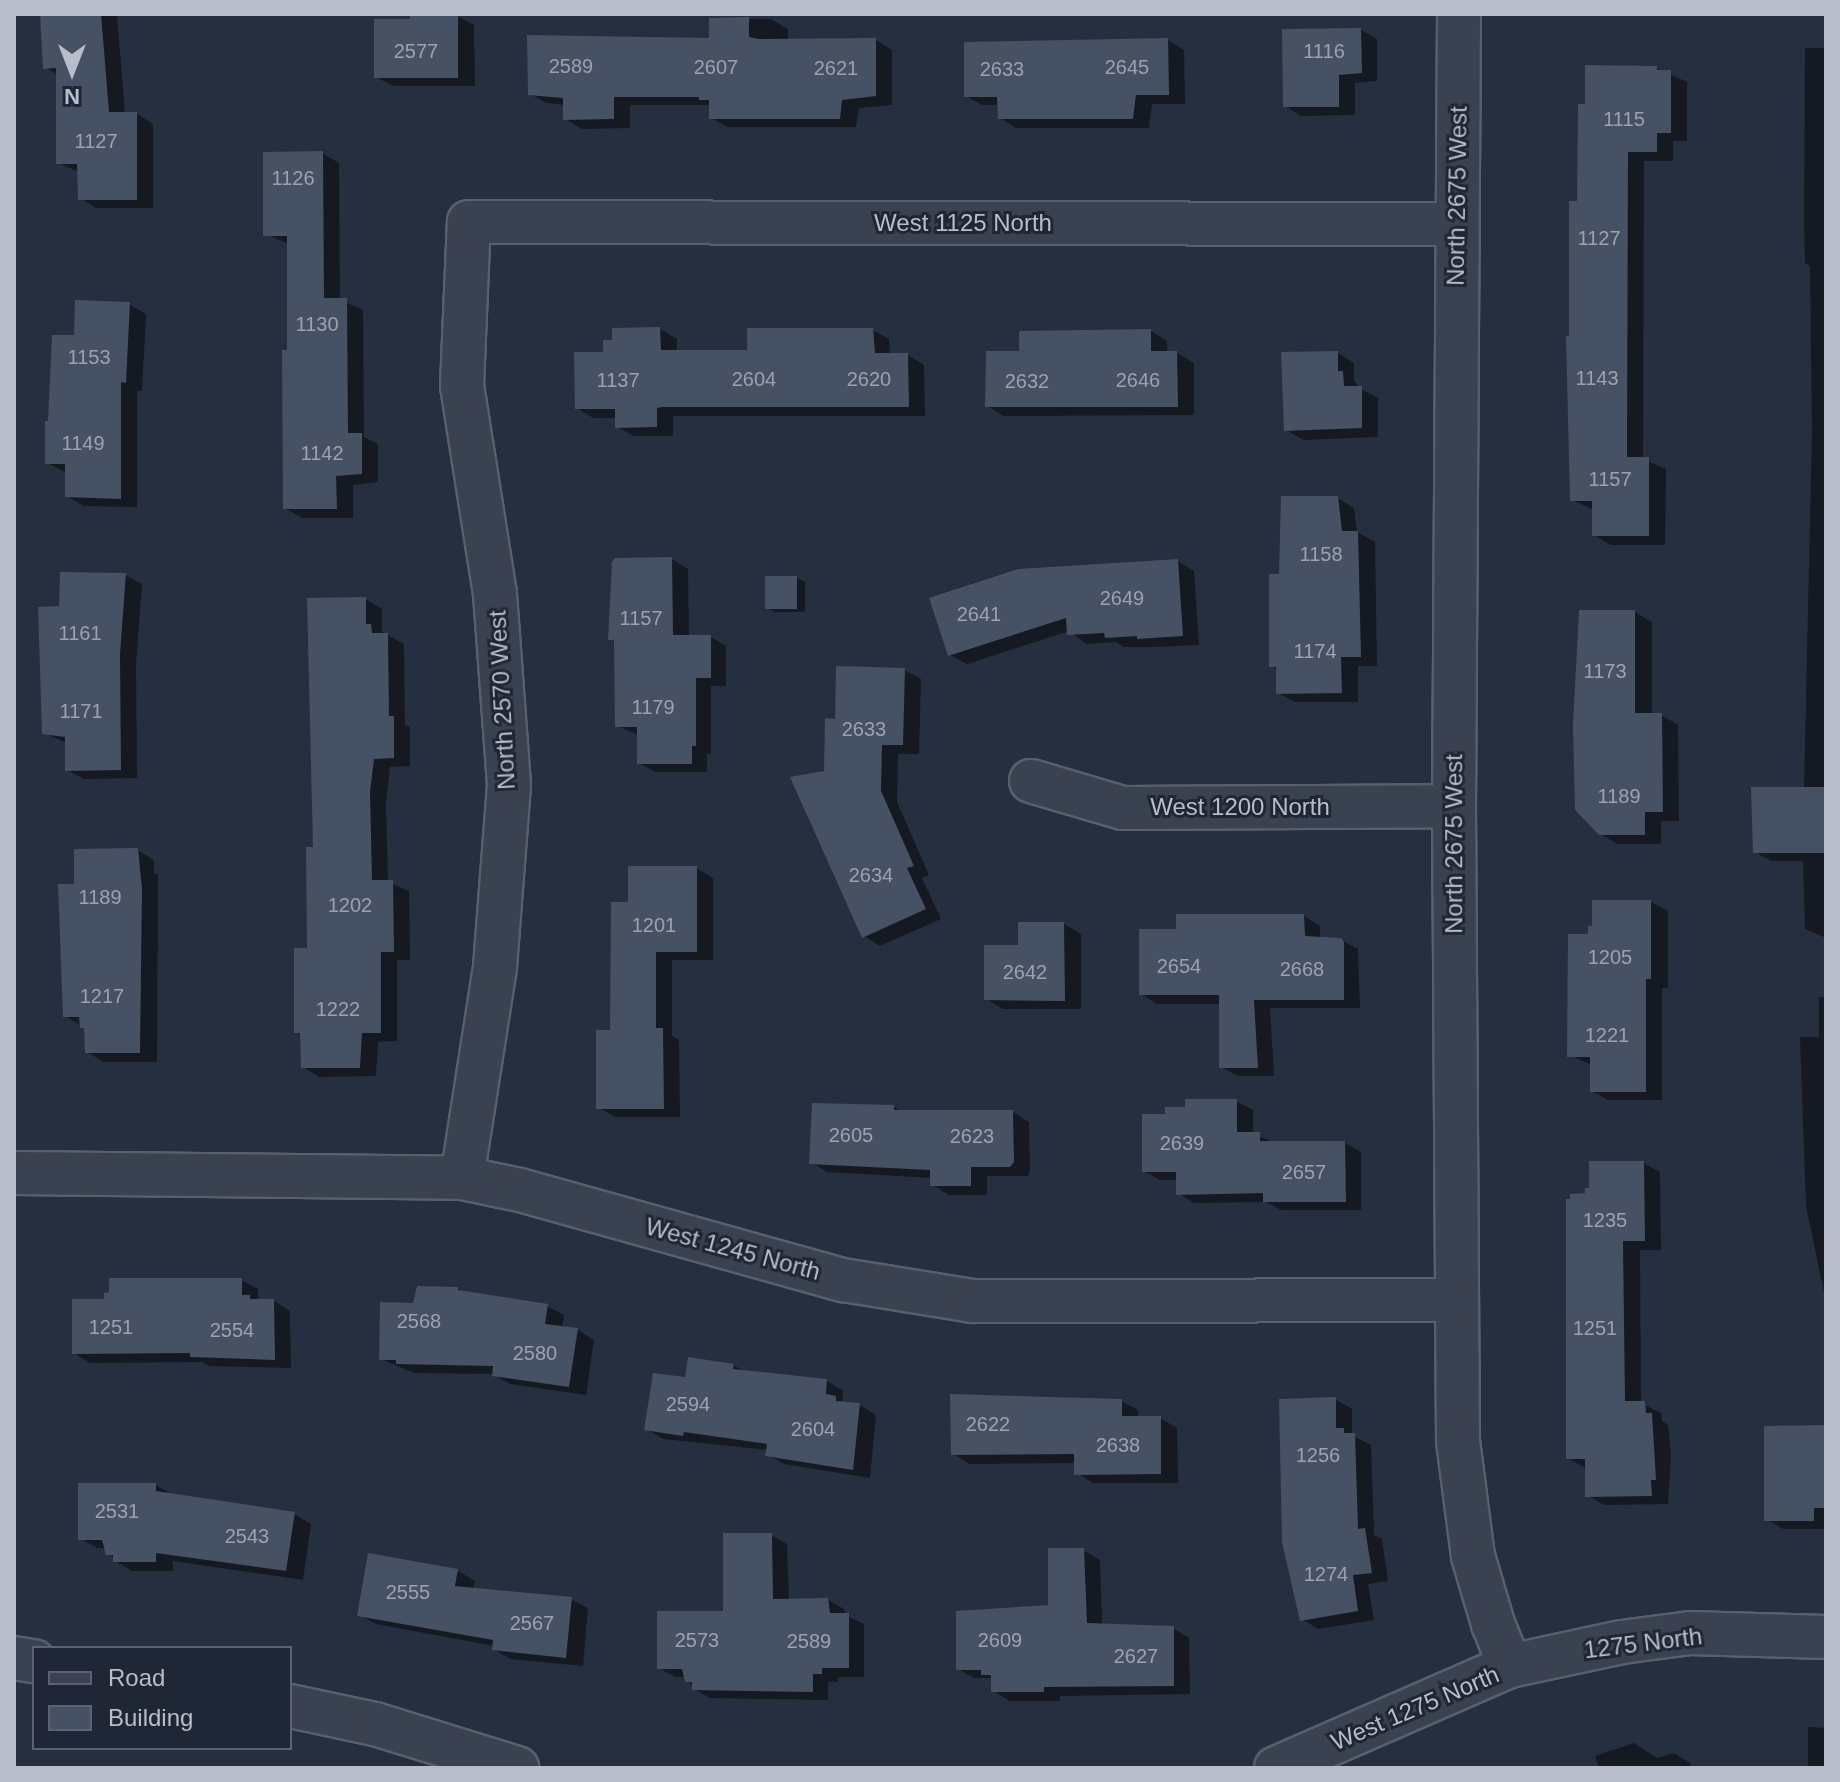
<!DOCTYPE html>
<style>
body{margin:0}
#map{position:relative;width:1840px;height:1782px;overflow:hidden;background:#262f40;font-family:Arial,sans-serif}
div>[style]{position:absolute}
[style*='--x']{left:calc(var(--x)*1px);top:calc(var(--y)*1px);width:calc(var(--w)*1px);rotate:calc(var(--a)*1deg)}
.shadow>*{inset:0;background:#0007}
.building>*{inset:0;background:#475164}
.roads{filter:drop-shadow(2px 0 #585f6d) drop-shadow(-2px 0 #585f6d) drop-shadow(0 2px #585f6d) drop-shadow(0 -2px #585f6d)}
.minor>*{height:42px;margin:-21px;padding:0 21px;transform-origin:21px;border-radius:21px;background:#3a4150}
span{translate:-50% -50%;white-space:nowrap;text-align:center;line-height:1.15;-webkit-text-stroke:6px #1f2635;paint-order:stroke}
.number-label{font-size:20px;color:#9ba2b0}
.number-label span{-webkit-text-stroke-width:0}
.street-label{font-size:24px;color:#b7bdca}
.frame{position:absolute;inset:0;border:16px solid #b7bdca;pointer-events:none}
.legend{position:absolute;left:32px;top:1646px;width:260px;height:104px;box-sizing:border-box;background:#1f2635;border:2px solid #5c6271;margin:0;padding:10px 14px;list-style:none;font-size:24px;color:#b7bdca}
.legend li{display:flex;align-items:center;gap:16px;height:40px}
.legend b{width:40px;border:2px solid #5c6271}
.north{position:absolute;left:32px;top:32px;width:80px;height:80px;-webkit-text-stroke:6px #1f2635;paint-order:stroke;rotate:180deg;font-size:22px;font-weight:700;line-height:32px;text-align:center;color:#b7bdca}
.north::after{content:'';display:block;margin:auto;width:28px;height:36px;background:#b7bdca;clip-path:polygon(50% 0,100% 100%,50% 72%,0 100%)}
</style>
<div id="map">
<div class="shadow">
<div style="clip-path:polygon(42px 14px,117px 14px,125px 114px,137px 114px,153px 124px,153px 208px,96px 208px,80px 198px,79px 172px,58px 163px,58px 75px,45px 67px)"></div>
<div style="clip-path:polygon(457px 16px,474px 25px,475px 86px,393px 86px,376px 77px,412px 21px)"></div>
<div style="clip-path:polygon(771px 19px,788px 29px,788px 41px,876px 40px,892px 50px,892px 105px,859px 108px,856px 127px,728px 127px,711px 118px,711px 105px,630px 105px,630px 128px,582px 129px,565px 119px,565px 105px,547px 103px,530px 94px,712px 40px,711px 20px)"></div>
<div style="clip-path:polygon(1361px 30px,1377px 39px,1377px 81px,1355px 83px,1355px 115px,1301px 116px,1285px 106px)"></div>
<div style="clip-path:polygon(1168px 40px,1184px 50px,1185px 104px,1152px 104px,1149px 128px,1016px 128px,1000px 118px,999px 105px,982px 105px,966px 96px)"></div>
<div style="clip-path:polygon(1805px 48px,1826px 48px,1826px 938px,1805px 929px,1803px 861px,1771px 861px,1755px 852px,1804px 789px,1812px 431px,1810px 266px,1805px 263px,1804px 219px)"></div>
<div style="clip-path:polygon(1656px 68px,1687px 82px,1687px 141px,1673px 141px,1673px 161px,1644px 161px,1643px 459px,1666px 469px,1665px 545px,1611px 545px,1594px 535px,1594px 510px,1572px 500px,1579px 203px,1587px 106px)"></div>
<div style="clip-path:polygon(322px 153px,339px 163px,340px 300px,363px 310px,364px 437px,378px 444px,378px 482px,353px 485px,353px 518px,302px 518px,285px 508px,289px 244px,265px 234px)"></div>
<div style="clip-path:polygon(129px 304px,146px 314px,142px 391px,137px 391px,137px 507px,84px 506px,67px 496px,67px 473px,47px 463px,76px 338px)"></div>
<div style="clip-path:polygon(660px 329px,677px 339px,677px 352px,749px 352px,872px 330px,889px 339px,890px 355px,908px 355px,924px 365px,925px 416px,673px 416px,673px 436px,634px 436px,617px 427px,617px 418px,593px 418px,577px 408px,605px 354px)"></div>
<div style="clip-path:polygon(1151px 331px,1167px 341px,1167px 353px,1177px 353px,1194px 363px,1194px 415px,1004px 416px,987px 406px,1021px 353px)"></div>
<div style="clip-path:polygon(1338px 353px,1354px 363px,1354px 380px,1359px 388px,1378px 398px,1378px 437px,1303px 440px,1286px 430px)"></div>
<div style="clip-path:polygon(1337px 498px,1354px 508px,1357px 532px,1375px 542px,1377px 666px,1358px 666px,1358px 702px,1295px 702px,1278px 693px,1278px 670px,1271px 666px,1281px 576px)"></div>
<div style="clip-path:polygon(672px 559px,688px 569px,689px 637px,711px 637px,726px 646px,726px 686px,711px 686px,711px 754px,707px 754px,707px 772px,655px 772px,639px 763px,639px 735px,617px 726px,616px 642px,610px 639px)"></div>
<div style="clip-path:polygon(1177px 561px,1194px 571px,1199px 645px,1156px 647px,1124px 647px,1116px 642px,1086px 644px,1069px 631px,967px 664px,950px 655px)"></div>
<div style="clip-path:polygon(125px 575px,142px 584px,136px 665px,137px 778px,84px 779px,67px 770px,67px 743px,44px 733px,61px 608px)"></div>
<div style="clip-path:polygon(797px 578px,805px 582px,805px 612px,775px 612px,767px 608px)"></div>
<div style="clip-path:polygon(365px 599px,382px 609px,382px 632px,404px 644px,405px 725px,410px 727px,410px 766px,390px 767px,386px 803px,388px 882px,409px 891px,410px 960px,397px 960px,397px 1041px,378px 1042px,376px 1076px,319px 1077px,303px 1067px,302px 1036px,296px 1032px,309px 950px,315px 849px)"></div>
<div style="clip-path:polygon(1635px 612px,1652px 622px,1652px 715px,1661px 715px,1678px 725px,1679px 821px,1661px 821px,1661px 844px,1618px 844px,1600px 834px)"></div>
<div style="clip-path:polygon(904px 670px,921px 679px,919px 754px,898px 754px,897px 802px,929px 875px,922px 878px,941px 919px,880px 946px,864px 936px,826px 772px,837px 721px)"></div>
<div style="clip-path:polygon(137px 850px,154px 860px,154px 873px,158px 875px,157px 1062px,104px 1062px,87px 1052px,87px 1029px,65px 1016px,76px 886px)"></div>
<div style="clip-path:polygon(696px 868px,713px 878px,713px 960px,672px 960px,672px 1036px,679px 1040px,680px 1117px,615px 1117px,598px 1107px,630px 904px)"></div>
<div style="clip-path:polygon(1651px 902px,1668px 911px,1668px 988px,1662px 988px,1662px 1100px,1608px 1100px,1592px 1091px,1592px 1065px,1569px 1055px,1590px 936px)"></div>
<div style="clip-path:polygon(1304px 916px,1320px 926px,1320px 939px,1341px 940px,1358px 949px,1360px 1008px,1270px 1008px,1274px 1076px,1238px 1076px,1221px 1067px,1221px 1004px,1157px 1004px,1141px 994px)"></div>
<div style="clip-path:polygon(1064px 924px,1081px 934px,1081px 1009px,1003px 1009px,986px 999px)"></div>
<div style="clip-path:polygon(1819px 997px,1826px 997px,1826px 1302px,1806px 1206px,1800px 1037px,1819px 1037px)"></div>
<div style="clip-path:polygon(1236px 1101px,1253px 1110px,1253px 1134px,1276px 1143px,1345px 1143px,1361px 1152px,1361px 1210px,1281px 1210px,1266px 1202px,1194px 1203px,1178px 1193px,1178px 1180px,1160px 1180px,1144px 1171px,1167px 1116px)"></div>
<div style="clip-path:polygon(894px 1107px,902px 1112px,1013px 1112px,1029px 1122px,1030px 1172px,1028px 1176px,987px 1176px,987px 1195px,949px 1195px,932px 1185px,932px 1178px,827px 1172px,811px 1162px)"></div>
<div style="clip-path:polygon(1643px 1163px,1660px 1172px,1661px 1250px,1640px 1250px,1641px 1403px,1661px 1413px,1662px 1421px,1668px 1425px,1671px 1456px,1668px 1504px,1604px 1505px,1587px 1495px,1585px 1468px,1568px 1458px,1587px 1195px)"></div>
<div style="clip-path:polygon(241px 1280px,258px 1289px,258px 1301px,274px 1301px,290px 1311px,291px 1368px,209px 1366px,202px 1362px,90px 1363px,74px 1353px,106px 1301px)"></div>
<div style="clip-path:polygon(458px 1289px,466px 1294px,547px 1306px,564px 1315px,562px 1328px,578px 1330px,594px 1340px,586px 1395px,510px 1384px,493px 1374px,414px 1373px,381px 1359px)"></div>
<div style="clip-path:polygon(733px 1365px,745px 1372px,827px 1381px,843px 1391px,842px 1402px,860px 1405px,876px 1415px,870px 1478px,784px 1464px,768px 1455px,768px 1450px,663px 1439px,647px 1429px,687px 1379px)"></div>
<div style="clip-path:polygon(1335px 1399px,1352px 1409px,1352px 1435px,1371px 1445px,1374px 1535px,1382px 1539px,1388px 1581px,1368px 1584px,1374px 1620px,1318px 1629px,1302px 1619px)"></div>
<div style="clip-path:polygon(1121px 1401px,1138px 1410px,1138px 1418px,1160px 1418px,1177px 1428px,1178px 1483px,1093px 1483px,1076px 1473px,1076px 1463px,970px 1464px,953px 1454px)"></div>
<div style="clip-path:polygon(1826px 1429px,1826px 1529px,1783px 1529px,1766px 1519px)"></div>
<div style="clip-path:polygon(156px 1485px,173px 1495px,294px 1514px,311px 1524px,303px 1580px,173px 1561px,173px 1571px,132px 1571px,115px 1561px,106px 1548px,97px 1548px,80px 1538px)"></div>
<div style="clip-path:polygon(771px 1535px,787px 1544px,789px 1600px,828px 1600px,844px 1609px,845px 1615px,864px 1624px,864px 1677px,838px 1677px,838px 1682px,828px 1682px,828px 1700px,710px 1698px,694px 1689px,686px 1677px,675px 1677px,659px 1668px,725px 1613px)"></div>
<div style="clip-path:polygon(1083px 1550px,1100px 1560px,1102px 1625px,1173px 1628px,1189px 1638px,1190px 1694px,1060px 1696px,1060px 1701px,1010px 1701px,993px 1691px,991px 1678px,974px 1678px,958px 1669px,1050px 1607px)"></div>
<div style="clip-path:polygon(370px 1555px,458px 1571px,475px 1581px,473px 1589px,571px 1599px,588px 1608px,583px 1666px,510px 1659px,494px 1649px,494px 1646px,376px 1624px,359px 1615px)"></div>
<div style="clip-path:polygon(1808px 1727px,1826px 1728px,1826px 1768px,1808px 1768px)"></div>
<div style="clip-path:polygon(1634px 1743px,1657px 1758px,1674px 1753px,1690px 1763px,1692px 1768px,1599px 1768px,1595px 1756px)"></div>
</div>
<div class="building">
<div style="clip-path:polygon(40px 14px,101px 14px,109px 112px,137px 112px,137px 200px,78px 200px,77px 164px,56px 164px,56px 68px,43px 69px)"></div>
<div style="clip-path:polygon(410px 14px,458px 14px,458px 78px,374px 78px,374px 19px,410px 19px)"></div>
<div style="clip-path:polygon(749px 17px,749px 37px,758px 39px,876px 38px,876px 96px,842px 100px,840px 119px,709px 119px,709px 100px,699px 100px,699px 97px,614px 97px,614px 119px,563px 120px,563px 98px,528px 95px,527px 35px,709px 38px,709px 18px)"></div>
<div style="clip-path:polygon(1361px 28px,1362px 73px,1339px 75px,1339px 107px,1283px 107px,1282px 29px)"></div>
<div style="clip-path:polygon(1168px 38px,1169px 95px,1136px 95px,1133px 119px,998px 119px,997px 97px,964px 97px,964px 42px)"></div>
<div style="clip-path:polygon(1585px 65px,1657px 66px,1657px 70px,1671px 70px,1671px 133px,1657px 133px,1657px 152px,1628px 152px,1627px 457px,1649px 457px,1649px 536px,1592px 536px,1592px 501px,1570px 501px,1566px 336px,1569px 336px,1569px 201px,1577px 201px,1578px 104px,1585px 104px)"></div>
<div style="clip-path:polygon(323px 151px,324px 298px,347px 298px,348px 433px,362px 433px,362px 474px,336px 476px,337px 509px,283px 509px,282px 350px,287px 350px,287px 236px,263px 236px,263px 152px)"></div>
<div style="clip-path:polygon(75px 300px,130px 302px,126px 383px,121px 382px,121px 499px,65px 497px,65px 464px,45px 464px,45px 421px,48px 421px,52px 335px,74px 335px)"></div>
<div style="clip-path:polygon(660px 327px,661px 350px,747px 350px,747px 328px,873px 328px,875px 353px,908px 353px,909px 407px,662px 407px,657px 408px,657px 427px,615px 428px,615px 409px,575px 409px,574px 352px,603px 352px,603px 340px,612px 340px,612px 328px)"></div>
<div style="clip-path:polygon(1151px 329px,1151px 351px,1177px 351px,1178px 407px,985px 407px,986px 351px,1019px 351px,1019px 331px)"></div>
<div style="clip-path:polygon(1338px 351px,1338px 371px,1343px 371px,1344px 386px,1362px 386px,1362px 428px,1284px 431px,1281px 352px)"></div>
<div style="clip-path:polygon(1281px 496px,1338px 496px,1342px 531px,1358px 531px,1361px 657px,1341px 657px,1342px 693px,1276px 694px,1276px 667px,1269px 667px,1269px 574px,1279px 574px)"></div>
<div style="clip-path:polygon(672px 557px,673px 635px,711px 635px,711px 678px,696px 678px,696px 746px,692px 746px,692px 764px,637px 764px,637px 727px,615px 727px,614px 640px,608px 640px,612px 562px,615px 558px)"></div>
<div style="clip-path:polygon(1178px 559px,1183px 636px,1137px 639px,1137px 636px,1105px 638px,1104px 633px,1067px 635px,1066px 618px,948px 656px,929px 598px,1018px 569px)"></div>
<div style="clip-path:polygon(60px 572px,126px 573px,120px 654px,121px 770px,65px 771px,65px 737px,42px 734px,38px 607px,59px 606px)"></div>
<div style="clip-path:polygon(765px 576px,797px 576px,797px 609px,765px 609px)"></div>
<div style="clip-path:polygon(366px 597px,366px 624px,371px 624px,372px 633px,388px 633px,389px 716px,394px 716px,394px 758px,374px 759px,370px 792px,372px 880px,393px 880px,394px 952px,381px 952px,381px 1033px,362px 1033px,360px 1068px,301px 1068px,300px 1033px,294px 1033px,294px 948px,307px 948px,306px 847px,313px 847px,307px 598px)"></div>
<div style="clip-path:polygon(1579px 610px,1635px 610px,1635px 713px,1662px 713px,1663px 812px,1645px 812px,1645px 835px,1599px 835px,1575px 810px,1573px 725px)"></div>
<div style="clip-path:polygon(836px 666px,905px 668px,903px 745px,882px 745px,881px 791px,914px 866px,907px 868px,926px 909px,862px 938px,790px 777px,824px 771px,825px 718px,835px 719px)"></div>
<div style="clip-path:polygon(1751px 787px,1826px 787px,1826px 853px,1753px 853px)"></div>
<div style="clip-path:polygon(138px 848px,142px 889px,140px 1053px,85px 1053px,84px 1028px,80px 1028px,79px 1017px,63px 1017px,58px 884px,74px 884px,74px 849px)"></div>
<div style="clip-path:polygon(628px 866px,697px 866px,697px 952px,656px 952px,656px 1028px,663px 1028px,664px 1109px,596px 1109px,596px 1030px,610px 1030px,611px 902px,628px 902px)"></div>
<div style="clip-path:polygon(1592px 900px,1651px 900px,1651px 979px,1646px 979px,1646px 1092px,1590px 1092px,1590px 1057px,1567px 1057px,1568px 934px,1588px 934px,1588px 926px,1592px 926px)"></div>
<div style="clip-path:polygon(1176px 914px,1304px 914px,1305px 936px,1341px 938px,1344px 942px,1344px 1000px,1254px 1000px,1258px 1068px,1219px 1068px,1219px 995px,1139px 995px,1139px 929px,1176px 929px)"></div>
<div style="clip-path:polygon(1018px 922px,1064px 922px,1065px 1001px,984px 1000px,984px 945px,1018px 945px)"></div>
<div style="clip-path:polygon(1185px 1099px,1237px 1099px,1237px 1132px,1260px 1132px,1260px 1141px,1345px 1141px,1346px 1202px,1263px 1202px,1263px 1193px,1176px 1195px,1176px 1172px,1142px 1172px,1142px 1114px,1165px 1114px,1165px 1107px,1185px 1107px)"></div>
<div style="clip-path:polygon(812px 1103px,894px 1105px,894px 1110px,1013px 1110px,1014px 1162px,1010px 1167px,971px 1167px,971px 1186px,930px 1186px,930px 1170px,809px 1164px)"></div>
<div style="clip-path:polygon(1589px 1161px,1644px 1161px,1645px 1241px,1623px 1241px,1625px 1401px,1645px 1401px,1646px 1413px,1652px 1413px,1656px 1480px,1651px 1480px,1652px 1496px,1585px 1497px,1585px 1459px,1566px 1459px,1566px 1199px,1570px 1199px,1570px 1194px,1585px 1193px,1585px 1188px,1589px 1188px)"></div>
<div style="clip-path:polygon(109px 1278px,242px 1278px,242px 1295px,250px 1295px,250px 1299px,274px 1299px,275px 1360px,190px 1357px,190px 1353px,72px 1354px,72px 1299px,104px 1299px,104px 1293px,109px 1292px)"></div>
<div style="clip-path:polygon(417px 1286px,458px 1287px,458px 1290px,548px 1304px,545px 1324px,578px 1328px,569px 1387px,492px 1376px,493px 1366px,396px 1364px,396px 1360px,379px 1360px,380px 1302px,413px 1303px)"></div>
<div style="clip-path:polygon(688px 1357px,734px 1364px,733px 1369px,827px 1379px,826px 1394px,836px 1396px,836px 1401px,860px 1403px,853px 1470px,765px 1456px,767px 1444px,684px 1432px,683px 1436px,644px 1430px,653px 1373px,685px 1377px)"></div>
<div style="clip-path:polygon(950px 1394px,1122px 1399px,1122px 1416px,1161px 1416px,1161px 1474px,1074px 1475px,1074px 1454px,951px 1455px)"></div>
<div style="clip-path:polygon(1336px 1397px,1336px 1428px,1344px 1428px,1344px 1433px,1355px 1433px,1358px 1529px,1365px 1528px,1372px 1573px,1353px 1575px,1358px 1611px,1300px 1621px,1282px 1542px,1279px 1399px)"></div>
<div style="clip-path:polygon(1826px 1425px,1826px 1508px,1814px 1508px,1814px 1521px,1764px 1521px,1764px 1426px)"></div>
<div style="clip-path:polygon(78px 1483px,156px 1483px,156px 1491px,295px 1512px,286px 1571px,156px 1553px,156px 1562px,113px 1562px,113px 1555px,106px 1555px,102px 1540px,78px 1540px)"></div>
<div style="clip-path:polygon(723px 1533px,772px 1533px,773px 1599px,828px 1598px,830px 1613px,849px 1613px,849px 1668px,822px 1668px,822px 1674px,813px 1674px,813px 1692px,692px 1690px,692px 1682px,685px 1682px,682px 1669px,657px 1669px,657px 1611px,723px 1611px)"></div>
<div style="clip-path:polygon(1048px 1548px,1084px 1548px,1087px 1623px,1174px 1626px,1174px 1686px,1044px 1687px,1044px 1692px,991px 1692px,991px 1675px,981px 1675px,981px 1670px,956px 1670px,956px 1611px,1048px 1605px)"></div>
<div style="clip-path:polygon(368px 1553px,458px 1569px,455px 1586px,572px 1597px,566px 1658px,492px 1650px,493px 1640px,357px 1616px)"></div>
</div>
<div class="roads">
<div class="minor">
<div style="--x:1459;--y:14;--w:792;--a:90.36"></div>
<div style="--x:1454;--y:806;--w:635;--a:89.64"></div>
<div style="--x:1458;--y:1441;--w:116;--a:82.6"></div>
<div style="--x:1473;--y:1556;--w:71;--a:73.6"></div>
<div style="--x:1493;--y:1624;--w:45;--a:68"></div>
<div style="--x:1031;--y:781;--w:96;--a:16.4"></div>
<div style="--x:1123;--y:808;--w:331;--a:-0.3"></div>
<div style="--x:14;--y:1173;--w:448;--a:0.6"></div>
<div style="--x:462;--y:1178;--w:59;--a:11.7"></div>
<div style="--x:520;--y:1190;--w:335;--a:15.6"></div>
<div style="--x:843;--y:1280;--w:131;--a:9.2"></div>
<div style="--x:972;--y:1301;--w:484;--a:-0.1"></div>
<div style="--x:462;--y:1178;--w:214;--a:-81.1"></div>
<div style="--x:495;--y:967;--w:183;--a:-85.6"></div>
<div style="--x:509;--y:785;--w:192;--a:-94.2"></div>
<div style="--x:495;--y:594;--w:211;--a:-99"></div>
<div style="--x:462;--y:386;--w:164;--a:-87.6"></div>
<div style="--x:469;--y:222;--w:987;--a:0.12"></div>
<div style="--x:14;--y:1658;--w:20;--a:9"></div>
<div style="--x:290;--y:1706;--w:87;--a:12"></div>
<div style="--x:375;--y:1724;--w:149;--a:17.2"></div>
<div style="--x:1276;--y:1768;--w:255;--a:-23.6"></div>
<div style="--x:1510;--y:1666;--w:115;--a:-12.1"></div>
<div style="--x:1622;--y:1642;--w:69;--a:-7.5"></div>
<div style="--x:1690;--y:1633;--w:136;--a:1.7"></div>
</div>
</div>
<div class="number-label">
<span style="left:416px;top:51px">2577</span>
<span style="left:1324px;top:51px">1116</span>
<span style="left:571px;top:66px">2589</span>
<span style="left:716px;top:67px">2607</span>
<span style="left:1127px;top:67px">2645</span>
<span style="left:836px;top:68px">2621</span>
<span style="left:1002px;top:69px">2633</span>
<span style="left:1624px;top:119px">1115</span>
<span style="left:96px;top:141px">1127</span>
<span style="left:293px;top:178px">1126</span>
<span style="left:1599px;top:238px">1127</span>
<span style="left:317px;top:324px">1130</span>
<span style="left:89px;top:357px">1153</span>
<span style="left:1597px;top:378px">1143</span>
<span style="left:754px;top:379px">2604</span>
<span style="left:869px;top:379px">2620</span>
<span style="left:618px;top:380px">1137</span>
<span style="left:1138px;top:380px">2646</span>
<span style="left:1027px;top:381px">2632</span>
<span style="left:83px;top:443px">1149</span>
<span style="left:322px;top:453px">1142</span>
<span style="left:1610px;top:479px">1157</span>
<span style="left:1321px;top:554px">1158</span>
<span style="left:1122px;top:598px">2649</span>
<span style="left:979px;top:614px">2641</span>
<span style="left:641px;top:618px">1157</span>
<span style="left:80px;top:633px">1161</span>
<span style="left:1315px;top:651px">1174</span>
<span style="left:1605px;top:671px">1173</span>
<span style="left:653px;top:707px">1179</span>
<span style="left:81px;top:711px">1171</span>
<span style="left:864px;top:729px">2633</span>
<span style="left:1619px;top:796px">1189</span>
<span style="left:871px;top:875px">2634</span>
<span style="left:100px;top:897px">1189</span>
<span style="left:350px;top:905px">1202</span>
<span style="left:654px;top:925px">1201</span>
<span style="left:1610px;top:957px">1205</span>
<span style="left:1179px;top:966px">2654</span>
<span style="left:1302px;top:969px">2668</span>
<span style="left:1025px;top:972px">2642</span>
<span style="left:102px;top:996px">1217</span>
<span style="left:338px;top:1009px">1222</span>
<span style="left:1607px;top:1035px">1221</span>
<span style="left:851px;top:1135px">2605</span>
<span style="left:972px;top:1136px">2623</span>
<span style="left:1182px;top:1143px">2639</span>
<span style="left:1304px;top:1172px">2657</span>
<span style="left:1605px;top:1220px">1235</span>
<span style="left:419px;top:1321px">2568</span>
<span style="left:111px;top:1327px">1251</span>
<span style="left:1595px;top:1328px">1251</span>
<span style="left:232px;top:1330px">2554</span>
<span style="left:535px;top:1353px">2580</span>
<span style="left:688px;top:1404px">2594</span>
<span style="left:988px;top:1424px">2622</span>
<span style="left:813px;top:1429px">2604</span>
<span style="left:1118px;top:1445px">2638</span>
<span style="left:1318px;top:1455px">1256</span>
<span style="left:117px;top:1511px">2531</span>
<span style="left:247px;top:1536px">2543</span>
<span style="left:1326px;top:1574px">1274</span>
<span style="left:408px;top:1592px">2555</span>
<span style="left:532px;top:1623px">2567</span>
<span style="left:697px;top:1640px">2573</span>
<span style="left:1000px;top:1640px">2609</span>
<span style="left:809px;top:1641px">2589</span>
<span style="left:1136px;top:1656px">2627</span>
</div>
<div class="street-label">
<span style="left:1457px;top:196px;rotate:-89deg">North 2675 West</span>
<span style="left:963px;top:223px">West 1125 North</span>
<span style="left:502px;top:700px;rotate:-93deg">North 2570 West</span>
<span style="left:1240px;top:807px">West 1200 North</span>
<span style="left:1454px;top:844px;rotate:-90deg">North 2675 West</span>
<span style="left:733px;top:1249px;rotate:15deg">West 1245 North</span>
<span style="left:1643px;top:1643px;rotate:-7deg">1275 North</span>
<span style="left:1415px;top:1708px;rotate:-23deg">West 1275 North</span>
</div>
<div class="frame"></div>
<ul class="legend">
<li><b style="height:10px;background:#3a4150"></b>Road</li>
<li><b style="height:22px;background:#475164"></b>Building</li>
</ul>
<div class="north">N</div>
</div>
